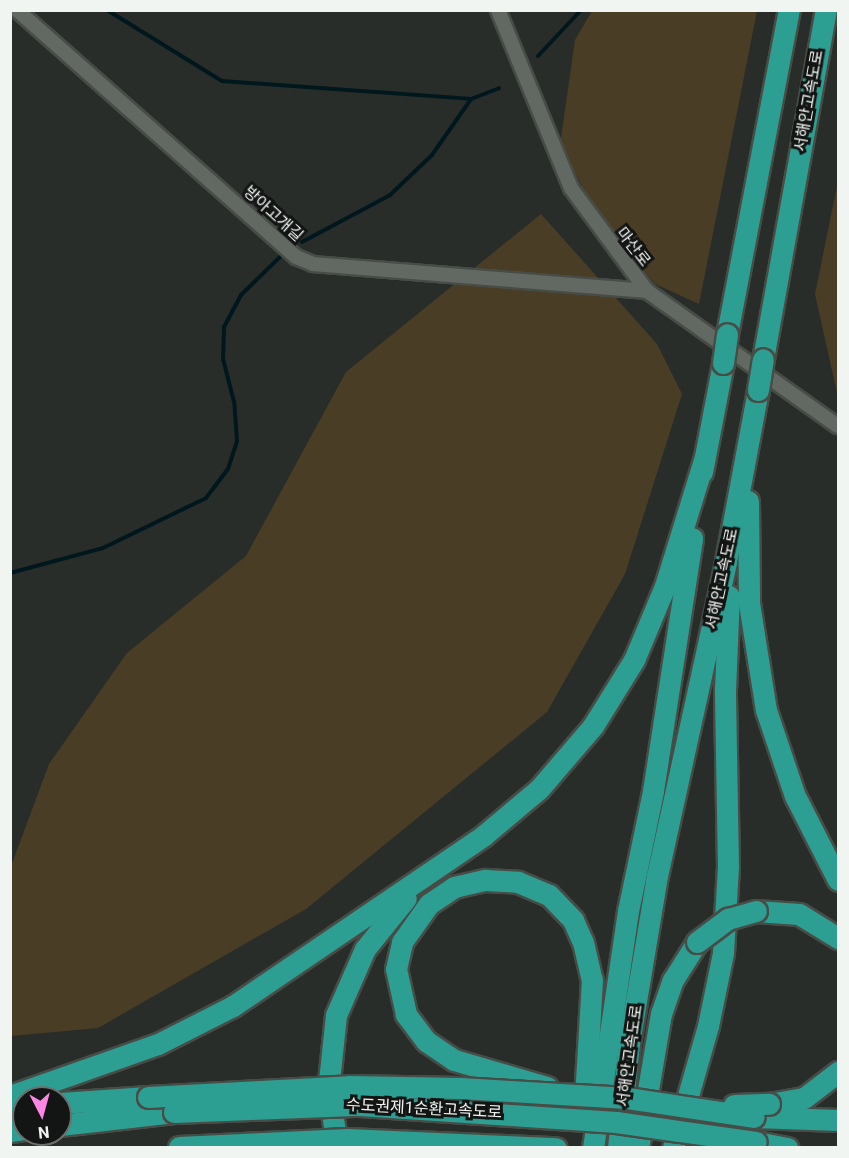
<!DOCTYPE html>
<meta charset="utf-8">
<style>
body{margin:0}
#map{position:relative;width:849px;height:1158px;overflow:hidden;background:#282d29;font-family:Roboto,"Noto Sans KR",sans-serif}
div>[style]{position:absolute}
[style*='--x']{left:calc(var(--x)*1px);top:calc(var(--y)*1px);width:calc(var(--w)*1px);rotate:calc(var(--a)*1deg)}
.green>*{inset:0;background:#4a3d26}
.stream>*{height:4px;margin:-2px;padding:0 2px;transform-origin:2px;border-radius:2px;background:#00171e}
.roads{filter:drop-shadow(2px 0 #474c47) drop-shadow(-2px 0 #474c47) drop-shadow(0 2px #474c47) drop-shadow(0 -2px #474c47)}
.minor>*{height:14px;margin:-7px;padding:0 7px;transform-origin:7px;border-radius:7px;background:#626862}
.highway>*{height:21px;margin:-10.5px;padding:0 10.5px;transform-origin:10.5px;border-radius:10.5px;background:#2d9f92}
.bridges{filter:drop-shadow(2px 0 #474c47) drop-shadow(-2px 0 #474c47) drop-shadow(0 2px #474c47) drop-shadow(0 -2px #474c47)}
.highway-bridge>*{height:21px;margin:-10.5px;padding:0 10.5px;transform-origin:10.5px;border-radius:10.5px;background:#2d9f92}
span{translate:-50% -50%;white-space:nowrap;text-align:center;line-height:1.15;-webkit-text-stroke:6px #121513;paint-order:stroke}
.street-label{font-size:16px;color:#f1f5f1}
.frame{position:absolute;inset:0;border:12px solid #f1f5f1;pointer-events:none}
.north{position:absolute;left:12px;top:1086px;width:60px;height:60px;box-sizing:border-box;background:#121513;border:2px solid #6b6f6c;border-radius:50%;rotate:174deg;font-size:16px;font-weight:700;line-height:24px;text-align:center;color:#f1f5f1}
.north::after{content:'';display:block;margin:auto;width:21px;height:27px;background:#fc86e4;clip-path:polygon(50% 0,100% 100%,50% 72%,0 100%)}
</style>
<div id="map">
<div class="green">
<div style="clip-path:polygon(592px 11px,757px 11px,699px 304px,655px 284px,594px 209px,560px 145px,575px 40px)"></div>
<div style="clip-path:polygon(838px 181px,838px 393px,837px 393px,815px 294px)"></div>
<div style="clip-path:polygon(541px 214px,657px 344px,682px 394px,625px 574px,547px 712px,306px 909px,98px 1028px,11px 1036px,10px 869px,49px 764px,127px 653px,246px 556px,346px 372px)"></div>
</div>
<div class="stream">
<div style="--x:107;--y:10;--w:135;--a:31.7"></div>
<div style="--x:222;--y:81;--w:250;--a:4.1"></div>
<div style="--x:538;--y:56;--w:63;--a:-46.9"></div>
<div style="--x:302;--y:242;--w:100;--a:-28.1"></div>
<div style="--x:390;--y:195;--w:58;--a:-43.6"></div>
<div style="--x:432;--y:155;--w:68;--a:-55.1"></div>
<div style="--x:471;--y:99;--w:30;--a:-21"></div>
<div style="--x:10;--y:573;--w:96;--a:-15"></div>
<div style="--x:103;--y:548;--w:114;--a:-25.9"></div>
<div style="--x:206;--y:498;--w:36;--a:-53"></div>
<div style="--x:228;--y:469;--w:29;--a:-72"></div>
<div style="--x:237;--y:441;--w:39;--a:-94"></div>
<div style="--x:234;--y:402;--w:44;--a:-104.3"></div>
<div style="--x:223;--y:359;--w:32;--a:-88"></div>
<div style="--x:224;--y:327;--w:36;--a:-62"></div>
<div style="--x:241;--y:295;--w:56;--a:-44.3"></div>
</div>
<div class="roads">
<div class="minor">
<div style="--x:17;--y:10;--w:373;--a:41.5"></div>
<div style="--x:296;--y:257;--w:18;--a:22"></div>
<div style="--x:313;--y:264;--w:335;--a:4.6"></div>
<div style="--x:498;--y:10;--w:192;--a:67.7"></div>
<div style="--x:571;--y:188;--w:128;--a:53.6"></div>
<div style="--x:647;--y:291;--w:234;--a:35.3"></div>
</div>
<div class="highway">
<div style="--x:727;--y:334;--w:330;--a:-79.2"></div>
<div style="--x:763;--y:359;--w:355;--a:-79.8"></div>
<div style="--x:702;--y:472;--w:111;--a:-79.1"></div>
<div style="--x:748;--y:501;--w:102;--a:89.4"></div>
<div style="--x:749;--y:603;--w:108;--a:81"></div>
<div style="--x:766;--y:710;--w:91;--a:71.4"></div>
<div style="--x:795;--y:796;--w:94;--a:62.9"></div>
<div style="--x:756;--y:911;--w:43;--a:4"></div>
<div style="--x:799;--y:914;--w:46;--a:31.6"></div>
<div style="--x:547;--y:1087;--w:97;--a:-163.8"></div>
<div style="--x:454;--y:1060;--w:34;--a:-146"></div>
<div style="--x:426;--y:1041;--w:34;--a:-127"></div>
<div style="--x:406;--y:1014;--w:46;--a:-102.5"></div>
<div style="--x:396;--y:969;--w:28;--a:-77"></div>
<div style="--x:402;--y:942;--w:47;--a:-54.6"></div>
<div style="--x:429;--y:904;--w:30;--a:-34"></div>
<div style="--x:454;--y:887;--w:32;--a:-13"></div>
<div style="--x:485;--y:880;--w:33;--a:3"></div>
<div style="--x:518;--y:882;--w:34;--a:23"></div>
<div style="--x:549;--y:895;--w:35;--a:46"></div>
<div style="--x:573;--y:920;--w:24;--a:66"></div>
<div style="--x:583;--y:942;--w:39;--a:77"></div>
<div style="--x:592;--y:980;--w:133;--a:93.4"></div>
<div style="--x:10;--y:1096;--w:157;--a:-19.4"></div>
<div style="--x:158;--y:1044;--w:84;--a:-26.9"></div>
<div style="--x:233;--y:1006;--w:302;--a:-34.2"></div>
<div style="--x:483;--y:836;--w:73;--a:-40"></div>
<div style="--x:539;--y:789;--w:83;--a:-49.4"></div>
<div style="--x:593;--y:726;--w:78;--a:-58.2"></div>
<div style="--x:634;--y:660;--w:80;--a:-67.3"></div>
<div style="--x:665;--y:586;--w:132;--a:-72.8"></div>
<div style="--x:60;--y:1103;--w:88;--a:-3.9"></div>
<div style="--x:769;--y:1104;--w:36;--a:-10"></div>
<div style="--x:804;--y:1098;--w:43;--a:-37.4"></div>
<div style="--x:10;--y:1111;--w:14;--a:-8"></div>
<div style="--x:754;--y:1117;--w:84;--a:2"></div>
<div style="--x:60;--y:1125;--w:115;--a:-6.5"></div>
<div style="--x:10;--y:1131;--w:14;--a:-8"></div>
<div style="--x:756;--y:1142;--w:32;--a:11"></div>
<div style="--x:338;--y:1148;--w:58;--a:-100"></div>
<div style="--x:328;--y:1091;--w:76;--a:-84"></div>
<div style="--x:336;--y:1015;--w:72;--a:-66.3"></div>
<div style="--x:365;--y:949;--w:65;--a:-51.2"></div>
<div style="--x:593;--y:1148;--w:240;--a:-81.6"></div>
<div style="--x:628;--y:911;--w:123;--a:-78.2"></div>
<div style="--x:653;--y:791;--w:256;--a:-81.2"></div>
<div style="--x:618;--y:1148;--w:106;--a:-84"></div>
<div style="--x:629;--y:1043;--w:169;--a:-80.5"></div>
<div style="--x:657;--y:876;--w:322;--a:-77.6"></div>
<div style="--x:726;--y:561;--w:174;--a:-79.4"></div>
<div style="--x:638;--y:1148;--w:136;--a:-80.3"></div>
<div style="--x:661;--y:1014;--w:36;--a:-71"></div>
<div style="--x:673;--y:980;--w:45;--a:-57.7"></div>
<div style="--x:673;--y:1148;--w:127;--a:-74"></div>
<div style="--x:708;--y:1026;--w:75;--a:-78.4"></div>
<div style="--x:723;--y:953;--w:86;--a:-86.7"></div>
<div style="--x:728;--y:867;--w:177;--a:-91"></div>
<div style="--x:725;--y:690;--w:94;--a:-87.6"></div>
</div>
</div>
<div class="bridges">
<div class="highway-bridge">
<div style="--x:723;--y:363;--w:29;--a:-82"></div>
<div style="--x:758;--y:390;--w:31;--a:-81"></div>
<div style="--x:697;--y:942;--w:39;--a:-37"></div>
<div style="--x:728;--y:919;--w:29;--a:-16"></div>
<div style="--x:148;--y:1097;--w:201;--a:-3.1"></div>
<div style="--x:349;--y:1086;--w:111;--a:1"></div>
<div style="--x:460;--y:1088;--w:167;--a:3.4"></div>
<div style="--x:627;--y:1098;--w:128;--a:8.5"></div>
<div style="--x:734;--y:1105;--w:35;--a:-2"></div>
<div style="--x:174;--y:1112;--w:186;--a:-2.2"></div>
<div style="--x:360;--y:1105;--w:257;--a:3.8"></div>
<div style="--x:616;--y:1122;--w:141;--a:8.1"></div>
<div style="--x:179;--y:1147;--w:168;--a:-2.7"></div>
<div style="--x:347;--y:1139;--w:209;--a:2.5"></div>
</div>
</div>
<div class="street-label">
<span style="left:809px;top:101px;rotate:-80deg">서해안고속도로</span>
<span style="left:273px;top:214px;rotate:42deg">방아고개길</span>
<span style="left:633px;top:247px;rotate:52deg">마산로</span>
<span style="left:722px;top:579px;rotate:-78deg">서해안고속도로</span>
<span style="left:630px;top:1056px;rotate:-82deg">서해안고속도로</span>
<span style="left:424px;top:1109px;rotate:3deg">수도권제1순환고속도로</span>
</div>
<div class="frame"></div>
<div class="north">N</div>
</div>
